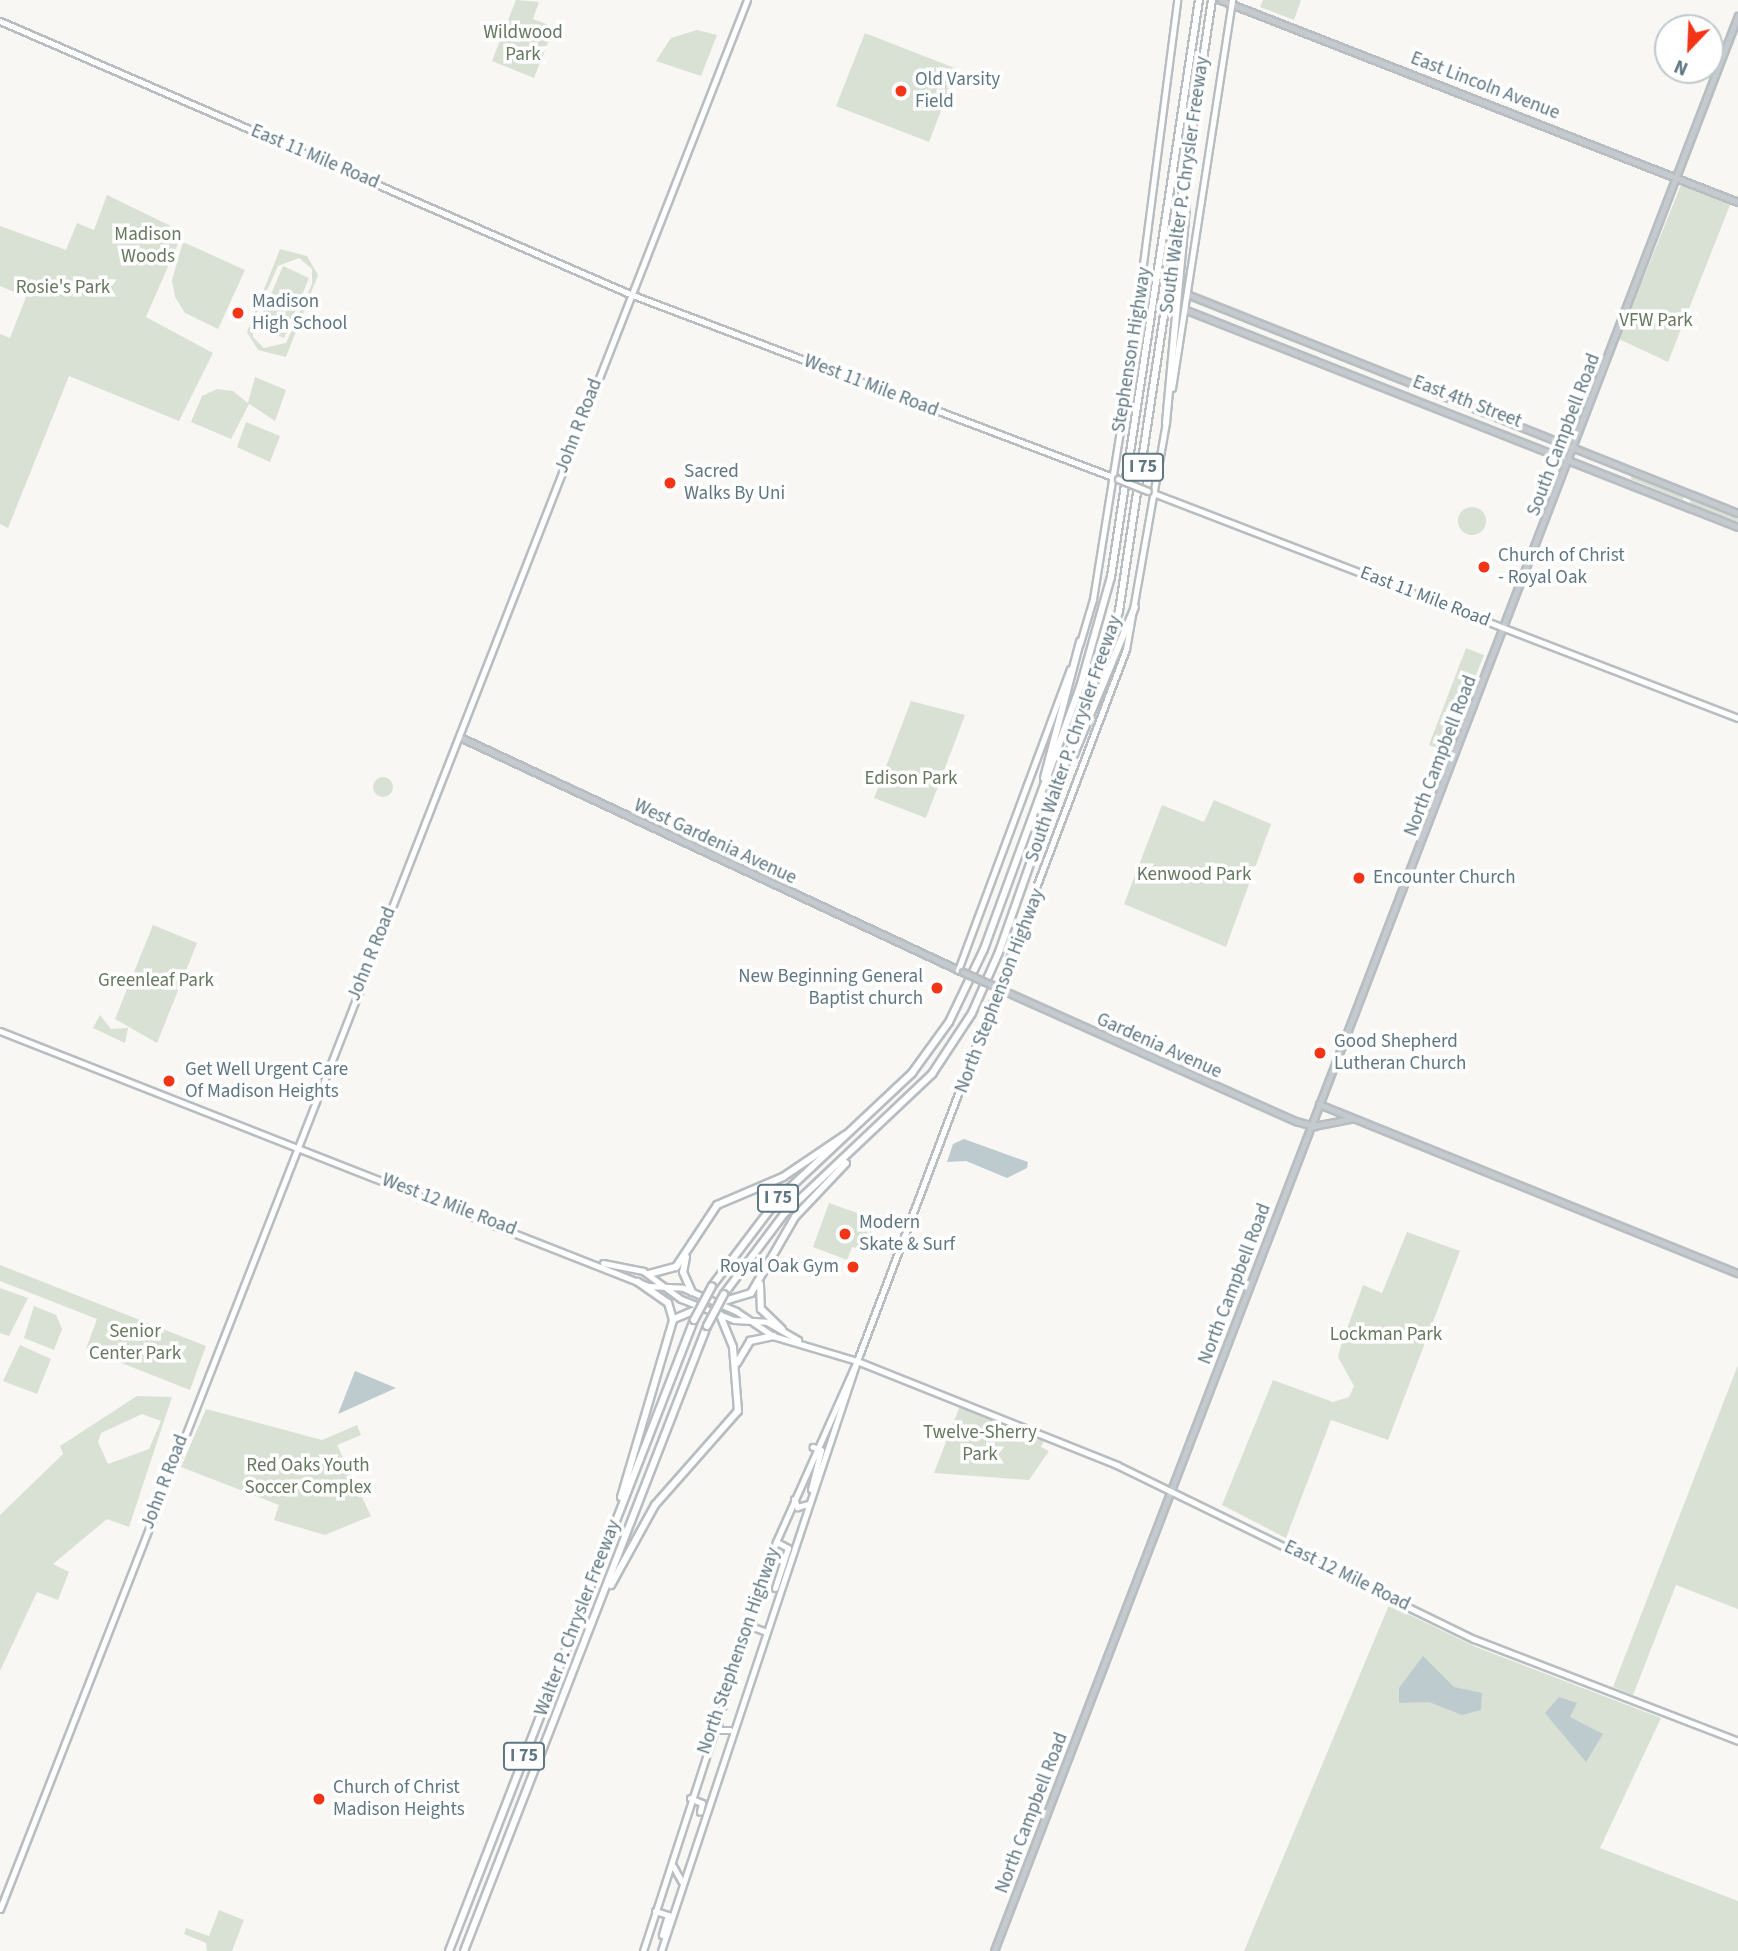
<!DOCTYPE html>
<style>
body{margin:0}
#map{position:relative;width:1738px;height:1951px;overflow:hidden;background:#f8f7f4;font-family:"Source Sans 3",sans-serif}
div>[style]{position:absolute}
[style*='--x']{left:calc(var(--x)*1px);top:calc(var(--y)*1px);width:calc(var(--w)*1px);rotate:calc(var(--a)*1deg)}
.green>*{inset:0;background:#d9e0d4}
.round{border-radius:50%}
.water>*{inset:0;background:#bdcbce}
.roads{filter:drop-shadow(2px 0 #b7bdc0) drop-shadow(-2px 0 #b7bdc0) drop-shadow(0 2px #b7bdc0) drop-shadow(0 -2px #b7bdc0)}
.minor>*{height:4.5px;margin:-2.25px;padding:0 2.25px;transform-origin:2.25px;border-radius:2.25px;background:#c4cacd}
.major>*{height:5px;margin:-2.5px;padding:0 2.5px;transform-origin:2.5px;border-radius:2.5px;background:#fff}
.highway>*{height:6px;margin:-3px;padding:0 3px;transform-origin:3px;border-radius:3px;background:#fff}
.bridges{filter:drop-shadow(2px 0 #b7bdc0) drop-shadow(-2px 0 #b7bdc0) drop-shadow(0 2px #b7bdc0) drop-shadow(0 -2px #b7bdc0)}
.minor-bridge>*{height:4.5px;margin:-2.25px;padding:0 2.25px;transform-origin:2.25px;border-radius:2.25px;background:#c4cacd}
.major-bridge>*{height:5px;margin:-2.5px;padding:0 2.5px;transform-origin:2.5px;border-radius:2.5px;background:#fff}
.highway-bridge>*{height:6px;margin:-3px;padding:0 3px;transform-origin:3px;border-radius:3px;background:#fff}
.dots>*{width:19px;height:19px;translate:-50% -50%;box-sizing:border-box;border:4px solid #fff;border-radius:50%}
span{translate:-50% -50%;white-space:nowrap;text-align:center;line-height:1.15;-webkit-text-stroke:7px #fff;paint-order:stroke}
.shield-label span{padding:2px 5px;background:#fff;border:2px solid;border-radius:5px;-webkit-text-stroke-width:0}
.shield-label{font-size:18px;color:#5f7782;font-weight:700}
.park-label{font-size:19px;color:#66795f}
.poi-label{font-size:19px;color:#5f7782}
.left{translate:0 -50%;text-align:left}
.right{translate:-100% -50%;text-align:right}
.street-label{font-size:19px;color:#5f7782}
.north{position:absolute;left:1654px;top:14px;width:70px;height:70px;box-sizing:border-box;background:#fff;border:2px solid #bfc9cd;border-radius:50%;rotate:203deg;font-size:19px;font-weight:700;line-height:28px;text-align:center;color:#5f7782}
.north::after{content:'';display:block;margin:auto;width:24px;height:32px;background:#f43417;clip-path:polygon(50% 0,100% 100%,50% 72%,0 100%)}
</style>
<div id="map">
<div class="green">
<div style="clip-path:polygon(516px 0,539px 2px,533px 19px,554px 27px,534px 78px,492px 61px)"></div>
<div style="clip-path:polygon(1263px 0,1301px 0,1294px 20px,1260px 7px)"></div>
<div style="clip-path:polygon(697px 30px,717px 35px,701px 76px,656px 61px,671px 38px)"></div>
<div style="clip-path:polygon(865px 33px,957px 69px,929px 142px,836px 106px)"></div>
<div style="clip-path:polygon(1683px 180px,1730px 205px,1668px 362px,1619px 339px)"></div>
<div style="clip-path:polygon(107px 195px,183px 232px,146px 317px,213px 353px,179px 421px,69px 376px,8px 528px,0 524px,0 334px,10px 338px,26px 297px,0 286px,0 226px,66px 250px,77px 223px,94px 230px)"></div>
<div style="clip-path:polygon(183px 242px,245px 270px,218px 329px,185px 313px,175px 297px,172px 280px)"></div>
<div style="clip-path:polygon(evenodd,280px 249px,307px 256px,318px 275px,286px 357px,258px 350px,247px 332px,280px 249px,299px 258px,312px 269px,312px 284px,286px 343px,264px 348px,253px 337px,253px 322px,278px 266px,299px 258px)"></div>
<div style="clip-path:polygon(283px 266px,309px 278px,284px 338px,257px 327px)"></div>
<div style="clip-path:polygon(255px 377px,286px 390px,275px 421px,249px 404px,231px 439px,191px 422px,202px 396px,217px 389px,233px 391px,248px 403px)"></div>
<div style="clip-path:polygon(246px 422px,280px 436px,270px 462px,237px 447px)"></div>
<div style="clip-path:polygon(1632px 472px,1685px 493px,1683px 500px,1631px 479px)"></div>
<div style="clip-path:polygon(1691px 496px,1738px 515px,1738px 522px,1690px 504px)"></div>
<div class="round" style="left:1458px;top:507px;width:28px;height:28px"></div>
<div style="clip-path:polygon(1466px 648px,1484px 655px,1446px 751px,1429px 745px)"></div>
<div style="clip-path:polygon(911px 701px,965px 715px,926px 818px,874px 798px)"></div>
<div class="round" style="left:373px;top:777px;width:20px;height:20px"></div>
<div style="clip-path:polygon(1214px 800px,1271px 824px,1226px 947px,1124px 904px,1162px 805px,1204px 822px)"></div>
<div style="clip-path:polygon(153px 925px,197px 943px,157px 1043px,115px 1019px)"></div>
<div style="clip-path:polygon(100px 1015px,111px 1029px,128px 1028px,125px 1043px,93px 1028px)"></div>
<div style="clip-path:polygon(829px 1203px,877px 1220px,864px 1251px,852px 1247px,847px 1260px,813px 1247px)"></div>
<div style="clip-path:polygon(1407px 1232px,1460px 1251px,1388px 1440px,1331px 1420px,1286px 1538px,1222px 1505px,1273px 1380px,1333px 1402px,1349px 1397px,1354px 1386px,1338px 1357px,1341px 1345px,1363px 1285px,1382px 1293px)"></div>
<div style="clip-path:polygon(0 1265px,206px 1346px,190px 1390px,86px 1349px,97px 1319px,0 1281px)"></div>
<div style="clip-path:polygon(0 1288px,28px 1298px,9px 1336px,0 1333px)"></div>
<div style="clip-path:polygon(34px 1306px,56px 1315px,62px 1329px,54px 1350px,24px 1338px)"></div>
<div style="clip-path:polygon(20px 1345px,51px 1359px,37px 1394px,3px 1381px)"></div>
<div style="clip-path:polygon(1738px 1365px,1738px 1609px,1676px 1585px,1633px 1695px,1613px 1687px)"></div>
<div style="clip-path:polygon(evenodd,137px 1396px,172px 1397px,129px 1527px,107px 1519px,53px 1564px,69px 1572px,58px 1600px,37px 1592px,0 1671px,0 1515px,63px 1454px,60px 1446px,137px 1396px,142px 1414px,161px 1421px,149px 1449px,108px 1464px,98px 1442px,101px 1433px,142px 1414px)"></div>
<div style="clip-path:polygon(961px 1403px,1046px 1437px,1041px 1447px,1049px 1451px,1029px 1480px,934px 1473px)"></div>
<div style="clip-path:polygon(206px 1409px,322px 1440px,357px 1425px,361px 1435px,337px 1445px,371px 1516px,325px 1535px,274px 1520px,279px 1505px,181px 1467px)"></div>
<div style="clip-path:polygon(1389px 1605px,1476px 1647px,1661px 1718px,1600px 1848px,1738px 1901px,1738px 1951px,1244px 1951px)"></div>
<div style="clip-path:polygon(219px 1910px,244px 1920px,232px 1951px,207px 1951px,206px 1943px,184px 1934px,186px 1928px,209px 1936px)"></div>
</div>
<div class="water">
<div style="clip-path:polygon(964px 1139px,1028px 1162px,1027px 1168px,1007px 1178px,966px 1161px,947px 1162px,953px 1144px)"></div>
<div style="clip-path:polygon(355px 1371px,396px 1388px,338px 1414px)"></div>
<div style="clip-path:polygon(1423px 1656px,1454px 1687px,1482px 1693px,1481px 1710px,1462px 1715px,1429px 1702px,1399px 1703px,1399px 1688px)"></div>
<div style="clip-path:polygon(1559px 1697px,1577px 1703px,1570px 1717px,1603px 1734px,1586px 1762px,1545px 1713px)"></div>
</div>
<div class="roads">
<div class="minor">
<div style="--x:1221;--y:0;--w:555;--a:21.34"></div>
<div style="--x:1187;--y:294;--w:593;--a:21.68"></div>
<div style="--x:1184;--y:309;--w:595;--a:21.48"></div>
<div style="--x:460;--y:737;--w:555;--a:25.04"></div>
<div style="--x:996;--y:987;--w:329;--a:24.1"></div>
<div style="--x:1296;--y:1121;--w:19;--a:16"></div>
<div style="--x:1314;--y:1126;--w:38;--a:-11"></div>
<div style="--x:1319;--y:1104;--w:452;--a:22"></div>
<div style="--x:994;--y:1951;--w:2073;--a:-68.97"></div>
</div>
<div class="major">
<div style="--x:0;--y:21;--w:687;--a:23.43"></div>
<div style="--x:630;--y:294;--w:522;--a:20.76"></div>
<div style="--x:1172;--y:388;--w:393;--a:-81.2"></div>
<div style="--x:1153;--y:493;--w:627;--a:21.04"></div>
<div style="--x:1080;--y:643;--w:46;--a:-73.5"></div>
<div style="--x:1093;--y:599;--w:215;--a:-80.9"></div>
<div style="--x:1127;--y:387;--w:390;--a:-82.6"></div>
<div style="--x:958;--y:970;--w:321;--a:-69.6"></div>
<div style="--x:0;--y:1031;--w:696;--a:21.48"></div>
<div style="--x:648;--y:1286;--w:35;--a:3"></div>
<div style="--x:683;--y:1288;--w:58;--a:23.5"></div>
<div style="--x:736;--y:1311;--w:45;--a:34"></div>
<div style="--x:773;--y:1336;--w:88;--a:16.6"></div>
<div style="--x:857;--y:1361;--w:280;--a:21.8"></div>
<div style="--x:1117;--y:1465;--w:397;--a:26"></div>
<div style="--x:1474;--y:1639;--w:283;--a:21.1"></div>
<div style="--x:603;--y:1263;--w:41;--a:11.3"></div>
<div style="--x:643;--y:1271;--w:47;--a:36.4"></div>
<div style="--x:681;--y:1299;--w:57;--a:21.6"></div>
<div style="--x:734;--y:1320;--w:33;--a:3"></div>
<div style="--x:767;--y:1322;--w:36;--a:30"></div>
<div style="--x:811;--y:1489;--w:40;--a:-75.6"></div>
<div style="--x:821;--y:1450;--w:9;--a:-159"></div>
<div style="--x:794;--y:1499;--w:9;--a:69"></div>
<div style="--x:797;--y:1507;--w:11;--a:-15"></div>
<div style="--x:775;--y:1588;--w:42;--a:-72"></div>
<div style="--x:788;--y:1548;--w:13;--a:-153"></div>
<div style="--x:753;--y:1617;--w:10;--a:90"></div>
<div style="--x:753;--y:1627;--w:12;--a:20"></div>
<div style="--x:718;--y:1720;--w:10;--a:84"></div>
<div style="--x:719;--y:1730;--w:11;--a:0"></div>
<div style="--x:690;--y:1798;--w:13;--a:23"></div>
<div style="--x:702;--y:1803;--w:9;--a:103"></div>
<div style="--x:673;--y:1866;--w:18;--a:61"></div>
<div style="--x:0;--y:1909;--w:2050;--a:-68.63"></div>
<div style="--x:655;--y:1911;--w:14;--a:17"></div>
<div style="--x:668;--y:1915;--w:21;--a:107"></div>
<div style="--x:643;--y:1951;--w:430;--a:-72"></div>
<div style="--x:776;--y:1542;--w:198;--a:-65.9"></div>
<div style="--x:661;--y:1951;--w:622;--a:-71.62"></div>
<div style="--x:857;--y:1361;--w:761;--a:-69.3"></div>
<div style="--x:1126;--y:649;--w:230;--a:-80"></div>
</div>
<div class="highway">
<div style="--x:1166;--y:423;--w:216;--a:-84.7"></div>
<div style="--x:1074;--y:754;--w:159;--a:-67.5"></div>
<div style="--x:1044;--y:778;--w:141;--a:-75.2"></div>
<div style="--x:686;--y:1257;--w:15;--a:101"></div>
<div style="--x:683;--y:1272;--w:22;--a:66"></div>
<div style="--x:649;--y:1274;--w:28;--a:-15"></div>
<div style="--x:676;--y:1267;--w:74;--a:-56.5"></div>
<div style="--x:717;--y:1205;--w:72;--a:-23"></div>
<div style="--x:783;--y:1177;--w:75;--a:-34.1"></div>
<div style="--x:760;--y:1284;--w:25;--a:88"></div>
<div style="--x:761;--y:1309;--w:29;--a:44"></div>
<div style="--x:712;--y:1286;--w:109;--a:-52.8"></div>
<div style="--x:778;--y:1199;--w:184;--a:-43.2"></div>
<div style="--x:912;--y:1073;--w:63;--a:-54"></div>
<div style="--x:949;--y:1022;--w:81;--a:-64.4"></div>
<div style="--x:984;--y:949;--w:279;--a:-69.9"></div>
<div style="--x:1080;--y:687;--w:114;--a:-74.3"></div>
<div style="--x:1111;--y:577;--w:584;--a:-81.33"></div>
<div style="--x:724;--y:1294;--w:100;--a:-53.1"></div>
<div style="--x:784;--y:1214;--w:204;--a:-43.4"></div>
<div style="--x:932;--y:1074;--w:73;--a:-56.7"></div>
<div style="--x:972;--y:1013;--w:67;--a:-66.1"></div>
<div style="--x:999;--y:952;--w:361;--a:-70.6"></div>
<div style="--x:1119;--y:611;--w:618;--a:-81.35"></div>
<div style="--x:718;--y:1303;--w:34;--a:-17"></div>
<div style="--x:751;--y:1293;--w:88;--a:-59.9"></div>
<div style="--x:795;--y:1217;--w:74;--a:-46.6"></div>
<div style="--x:674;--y:1319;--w:30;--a:-23"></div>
<div style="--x:737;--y:1363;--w:26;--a:-59"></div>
<div style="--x:750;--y:1341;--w:24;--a:-12"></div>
<div style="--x:621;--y:1497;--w:184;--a:-73.6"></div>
<div style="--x:673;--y:1320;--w:18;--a:-106"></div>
<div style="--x:668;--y:1303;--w:37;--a:-145"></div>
<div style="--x:611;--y:1585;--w:91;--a:-61.2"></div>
<div style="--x:655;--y:1505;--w:125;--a:-48.6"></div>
<div style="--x:738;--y:1411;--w:64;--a:-94.5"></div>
<div style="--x:733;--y:1347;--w:35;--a:-112"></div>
<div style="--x:449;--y:1951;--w:677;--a:-68.78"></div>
<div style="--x:464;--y:1951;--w:671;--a:-68.75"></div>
</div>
</div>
<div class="bridges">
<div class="minor-bridge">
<div style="--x:963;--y:972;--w:36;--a:24"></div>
</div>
<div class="major-bridge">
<div style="--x:1118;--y:479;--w:32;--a:22"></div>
</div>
<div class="highway-bridge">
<div style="--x:694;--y:1320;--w:38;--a:-62"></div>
<div style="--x:707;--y:1326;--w:36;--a:-62"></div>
</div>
</div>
<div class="dots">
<div style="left:901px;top:91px;background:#f43417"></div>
<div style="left:238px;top:313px;background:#f43417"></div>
<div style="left:670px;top:483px;background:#f43417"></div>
<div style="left:1484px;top:567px;background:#f43417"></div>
<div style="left:1359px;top:878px;background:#f43417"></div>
<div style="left:937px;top:988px;background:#f43417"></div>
<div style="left:1320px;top:1053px;background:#f43417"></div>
<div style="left:169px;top:1081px;background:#f43417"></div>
<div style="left:845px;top:1234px;background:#f43417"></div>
<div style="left:853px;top:1267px;background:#f43417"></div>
<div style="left:319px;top:1799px;background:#f43417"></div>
</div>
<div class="shield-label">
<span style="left:1143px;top:467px">I 75</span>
<span style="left:778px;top:1198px">I 75</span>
<span style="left:524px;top:1756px">I 75</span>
</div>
<div class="park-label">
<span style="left:523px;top:44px">Wildwood<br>Park</span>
<span style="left:148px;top:246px">Madison<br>Woods</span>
<span style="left:63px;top:288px">Rosie's Park</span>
<span style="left:1656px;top:321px">VFW Park</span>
<span style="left:911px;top:779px">Edison Park</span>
<span style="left:1194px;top:875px">Kenwood Park</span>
<span style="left:156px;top:981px">Greenleaf Park</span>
<span style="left:135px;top:1343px">Senior<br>Center Park</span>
<span style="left:1386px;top:1335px">Lockman Park</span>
<span style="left:980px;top:1444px">Twelve-Sherry<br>Park</span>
<span style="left:308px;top:1477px">Red Oaks Youth<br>Soccer Complex</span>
</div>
<div class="poi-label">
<span class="left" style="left:915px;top:91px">Old Varsity<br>Field</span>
<span class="left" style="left:252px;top:313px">Madison<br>High School</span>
<span class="left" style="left:684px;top:483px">Sacred<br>Walks By Uni</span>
<span class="left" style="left:1498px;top:567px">Church of Christ<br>- Royal Oak</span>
<span class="left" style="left:1373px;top:878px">Encounter Church</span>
<span class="right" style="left:923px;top:988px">New Beginning General<br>Baptist church</span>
<span class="left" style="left:1334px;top:1053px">Good Shepherd<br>Lutheran Church</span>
<span class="left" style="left:185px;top:1081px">Get Well Urgent Care<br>Of Madison Heights</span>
<span class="left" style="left:859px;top:1234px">Modern<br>Skate &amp; Surf</span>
<span class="right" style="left:839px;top:1267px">Royal Oak Gym</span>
<span class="left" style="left:333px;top:1799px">Church of Christ<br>Madison Heights</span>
</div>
<div class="street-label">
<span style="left:1485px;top:86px;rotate:21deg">East Lincoln Avenue</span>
<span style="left:315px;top:157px;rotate:23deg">East 11 Mile Road</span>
<span style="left:1185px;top:185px;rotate:-82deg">South Walter P. Chrysler Freeway</span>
<span style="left:1132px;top:350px;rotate:-81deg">Stephenson Highway</span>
<span style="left:871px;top:386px;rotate:21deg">West 11 Mile Road</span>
<span style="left:1467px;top:402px;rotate:21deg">East 4th Street</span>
<span style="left:579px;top:426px;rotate:-69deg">John R Road</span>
<span style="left:1564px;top:435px;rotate:-69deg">South Campbell Road</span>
<span style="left:1425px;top:597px;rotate:21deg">East 11 Mile Road</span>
<span style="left:1074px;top:739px;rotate:-71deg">South Walter P. Chrysler Freeway</span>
<span style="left:1441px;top:756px;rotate:-69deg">North Campbell Road</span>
<span style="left:715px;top:842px;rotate:25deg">West Gardenia Avenue</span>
<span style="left:372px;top:954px;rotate:-68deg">John R Road</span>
<span style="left:1000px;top:991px;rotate:-69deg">North Stephenson Highway</span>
<span style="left:1159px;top:1046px;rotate:24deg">Gardenia Avenue</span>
<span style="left:449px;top:1205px;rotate:21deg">West 12 Mile Road</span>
<span style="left:1235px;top:1284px;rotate:-69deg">North Campbell Road</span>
<span style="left:165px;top:1482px;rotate:-69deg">John R Road</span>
<span style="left:1347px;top:1576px;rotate:26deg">East 12 Mile Road</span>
<span style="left:578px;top:1618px;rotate:-69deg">Walter P. Chrysler Freeway</span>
<span style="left:739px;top:1651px;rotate:-71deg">North Stephenson Highway</span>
<span style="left:1032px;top:1813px;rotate:-69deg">North Campbell Road</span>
</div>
<div class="north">N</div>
</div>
